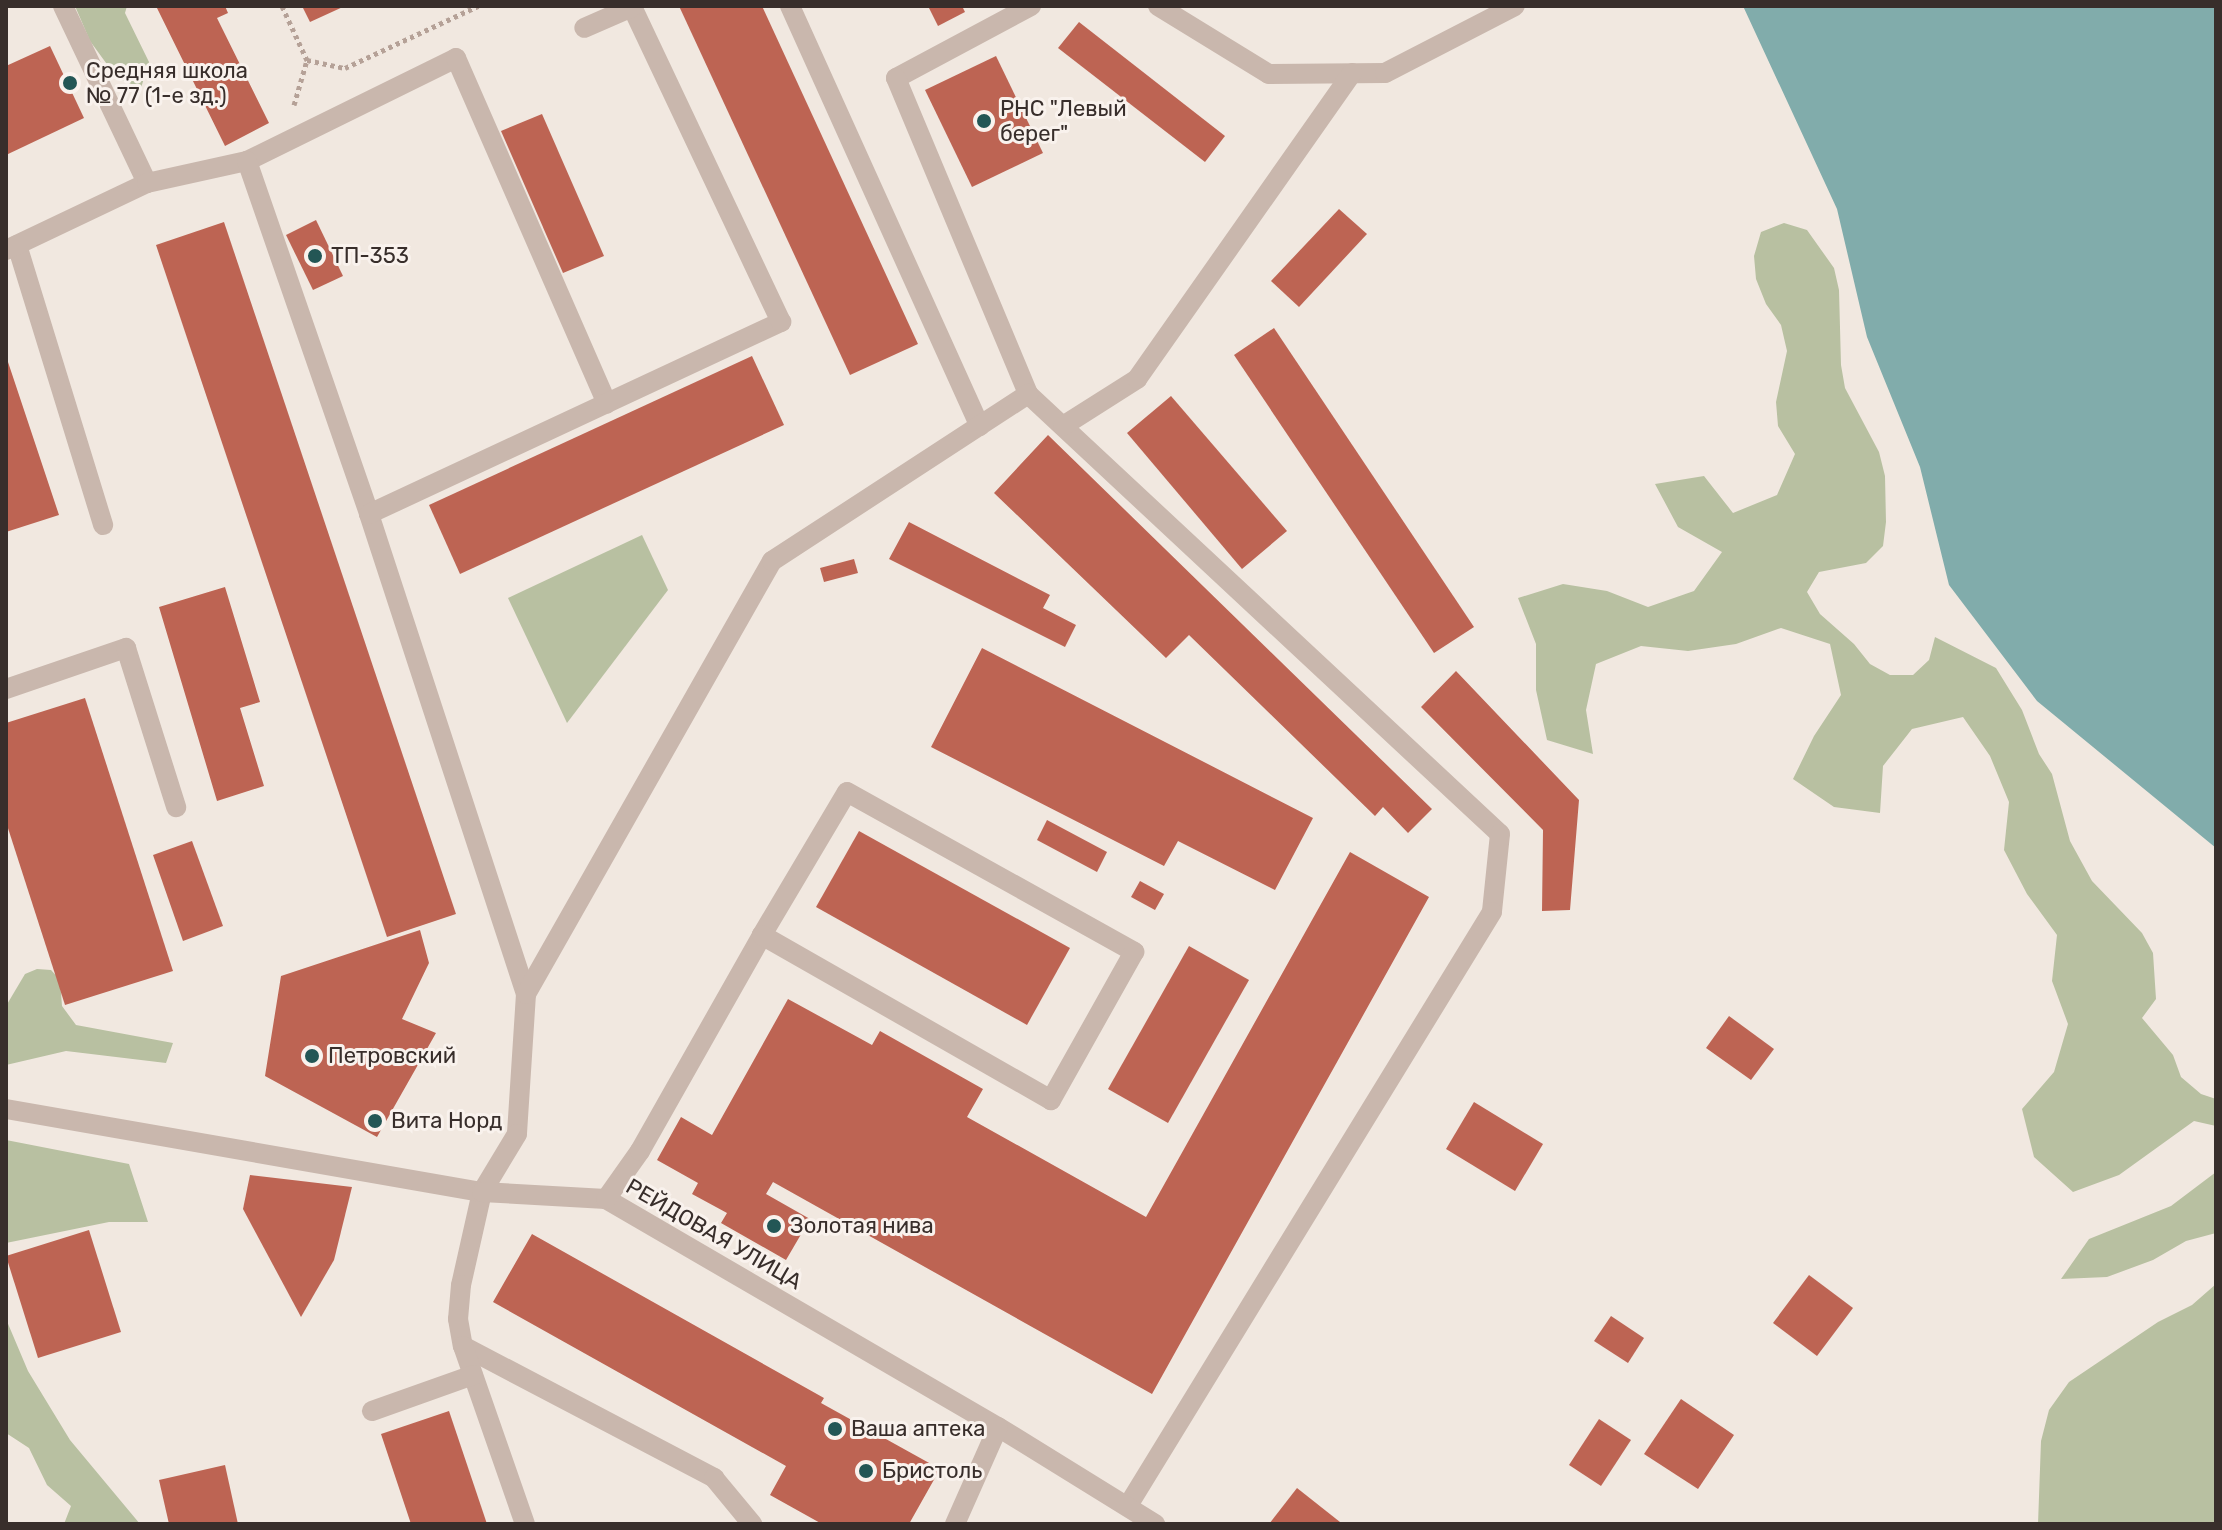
<!DOCTYPE html>
<meta charset="utf-8">
<style>
body{margin:0}
#map{position:relative;width:2222px;height:1530px;overflow:hidden;background:#f1e8e0;font-family:Rubik,sans-serif}
div>[style]{position:absolute}
[style*='--x']{left:calc(var(--x)*1px);top:calc(var(--y)*1px);width:calc(var(--w)*1px);rotate:calc(var(--a)*1deg)}
.green>*{inset:0;background:#b8c0a1}
.water>*{inset:0;background:#81acab}
.building>*{inset:0;background:#bd6453}
.path>*{height:5px;margin-top:-2.5px;transform-origin:0;background:repeating-linear-gradient(90deg,#b5a197 0 4px,transparent 0 8px)}
.minor>*{height:20px;margin:-10px;padding:0 10px;transform-origin:10px;border-radius:10px;background:#c9b7ad}
.dots>*{width:22px;height:22px;translate:-50% -50%;box-sizing:border-box;border:4px solid #f9f2ed;border-radius:50%}
span{translate:-50% -50%;white-space:nowrap;text-align:center;line-height:1.15;-webkit-text-stroke:6px #f9f2ed;paint-order:stroke}
.poi-label{font-size:22px;color:#382e2b}
.left{translate:0 -50%;text-align:left}
.street-label{font-size:22px;color:#382e2b}
.frame{position:absolute;inset:0;border:8px solid #382e2b;pointer-events:none}
</style>
<div id="map">
<div class="green">
<div style="clip-path:polygon(75px 6px,127px 6px,125px 13px,149px 62px,141px 88px,117px 78px,90px 41px)"></div>
<div style="clip-path:polygon(1784px 223px,1807px 230px,1834px 268px,1839px 290px,1841px 365px,1845px 388px,1879px 452px,1885px 476px,1886px 522px,1883px 546px,1866px 563px,1819px 572px,1807px 592px,1820px 614px,1854px 644px,1870px 664px,1890px 675px,1913px 675px,1929px 660px,1935px 637px,1996px 668px,2022px 710px,2039px 754px,2052px 774px,2070px 841px,2092px 881px,2142px 933px,2153px 953px,2156px 999px,2142px 1018px,2173px 1055px,2181px 1077px,2201px 1094px,2216px 1099px,2216px 1126px,2194px 1121px,2119px 1175px,2073px 1192px,2034px 1157px,2022px 1109px,2054px 1072px,2068px 1024px,2052px 981px,2057px 935px,2027px 894px,2004px 850px,2009px 802px,1990px 756px,1963px 717px,1912px 729px,1883px 766px,1880px 813px,1834px 807px,1793px 779px,1814px 736px,1841px 695px,1830px 644px,1781px 628px,1736px 644px,1688px 651px,1641px 646px,1596px 664px,1586px 710px,1593px 754px,1547px 740px,1536px 690px,1536px 644px,1518px 598px,1563px 584px,1607px 591px,1648px 607px,1694px 591px,1722px 552px,1678px 527px,1655px 484px,1704px 476px,1733px 513px,1777px 495px,1795px 454px,1778px 426px,1776px 402px,1787px 351px,1781px 325px,1766px 304px,1756px 279px,1754px 256px,1761px 232px)"></div>
<div style="clip-path:polygon(642px 535px,668px 590px,567px 723px,508px 598px)"></div>
<div style="clip-path:polygon(37px 969px,51px 970px,60px 980px,62px 1006px,76px 1025px,173px 1043px,166px 1063px,66px 1051px,6px 1065px,6px 1006px,25px 974px)"></div>
<div style="clip-path:polygon(6px 1140px,129px 1164px,148px 1222px,109px 1222px,6px 1243px)"></div>
<div style="clip-path:polygon(2216px 1172px,2216px 1233px,2186px 1241px,2153px 1260px,2107px 1277px,2061px 1279px,2089px 1239px,2171px 1206px)"></div>
<div style="clip-path:polygon(2216px 1284px,2216px 1524px,2038px 1524px,2041px 1441px,2049px 1410px,2069px 1382px,2158px 1322px,2192px 1305px)"></div>
<div style="clip-path:polygon(6px 1319px,28px 1371px,70px 1440px,140px 1524px,64px 1524px,71px 1506px,47px 1485px,29px 1448px,6px 1433px)"></div>
</div>
<div class="water">
<div style="clip-path:polygon(1743px 6px,2216px 6px,2216px 848px,2037px 701px,1949px 585px,1920px 467px,1867px 337px,1837px 209px)"></div>
</div>
<div class="building">
<div style="clip-path:polygon(156px 6px,225px 6px,228px 13px,217px 18px,269px 123px,225px 146px)"></div>
<div style="clip-path:polygon(302px 6px,345px 6px,310px 22px)"></div>
<div style="clip-path:polygon(679px 6px,762px 6px,918px 344px,850px 375px)"></div>
<div style="clip-path:polygon(928px 6px,962px 6px,965px 12px,938px 26px)"></div>
<div style="clip-path:polygon(1079px 22px,1225px 136px,1205px 162px,1058px 48px)"></div>
<div style="clip-path:polygon(50px 46px,84px 118px,6px 155px,6px 66px)"></div>
<div style="clip-path:polygon(996px 56px,1043px 153px,972px 187px,925px 90px)"></div>
<div style="clip-path:polygon(542px 114px,604px 256px,563px 273px,501px 131px)"></div>
<div style="clip-path:polygon(1339px 209px,1367px 234px,1299px 307px,1271px 281px)"></div>
<div style="clip-path:polygon(316px 220px,343px 276px,313px 290px,286px 235px)"></div>
<div style="clip-path:polygon(224px 222px,456px 914px,387px 937px,156px 245px)"></div>
<div style="clip-path:polygon(1274px 328px,1474px 627px,1434px 653px,1234px 355px)"></div>
<div style="clip-path:polygon(6px 356px,59px 515px,6px 532px)"></div>
<div style="clip-path:polygon(752px 356px,784px 425px,460px 574px,429px 505px)"></div>
<div style="clip-path:polygon(1171px 396px,1287px 531px,1242px 569px,1127px 433px)"></div>
<div style="clip-path:polygon(1048px 435px,1432px 809px,1408px 833px,1383px 807px,1375px 816px,1189px 635px,1166px 658px,994px 493px)"></div>
<div style="clip-path:polygon(909px 522px,1050px 595px,1043px 608px,1076px 625px,1065px 647px,889px 559px)"></div>
<div style="clip-path:polygon(854px 559px,858px 573px,824px 582px,820px 568px)"></div>
<div style="clip-path:polygon(225px 587px,260px 702px,240px 708px,264px 786px,217px 801px,159px 607px)"></div>
<div style="clip-path:polygon(982px 648px,1313px 818px,1275px 890px,1178px 841px,1164px 866px,931px 747px)"></div>
<div style="clip-path:polygon(1456px 671px,1579px 800px,1570px 910px,1542px 911px,1543px 830px,1421px 707px)"></div>
<div style="clip-path:polygon(85px 698px,173px 971px,65px 1005px,6px 822px,6px 723px)"></div>
<div style="clip-path:polygon(1047px 820px,1107px 852px,1097px 872px,1037px 840px)"></div>
<div style="clip-path:polygon(859px 831px,1070px 948px,1027px 1025px,816px 907px)"></div>
<div style="clip-path:polygon(192px 841px,223px 926px,183px 941px,153px 855px)"></div>
<div style="clip-path:polygon(1350px 852px,1429px 897px,1152px 1394px,773px 1182px,766px 1194px,810px 1219px,786px 1260px,721px 1223px,727px 1213px,692px 1194px,698px 1183px,657px 1160px,681px 1117px,712px 1135px,788px 999px,872px 1045px,880px 1031px,983px 1089px,967px 1117px,1146px 1217px)"></div>
<div style="clip-path:polygon(1140px 881px,1164px 894px,1155px 910px,1131px 897px)"></div>
<div style="clip-path:polygon(420px 930px,429px 963px,402px 1019px,436px 1033px,377px 1137px,265px 1076px,281px 976px)"></div>
<div style="clip-path:polygon(1189px 946px,1249px 980px,1168px 1123px,1108px 1089px)"></div>
<div style="clip-path:polygon(1729px 1016px,1774px 1049px,1751px 1080px,1706px 1048px)"></div>
<div style="clip-path:polygon(1474px 1102px,1543px 1144px,1515px 1191px,1446px 1149px)"></div>
<div style="clip-path:polygon(250px 1175px,352px 1187px,334px 1260px,301px 1317px,243px 1209px)"></div>
<div style="clip-path:polygon(89px 1230px,121px 1332px,38px 1358px,6px 1256px)"></div>
<div style="clip-path:polygon(532px 1234px,824px 1398px,821px 1403px,940px 1469px,909px 1524px,822px 1524px,770px 1495px,786px 1466px,493px 1302px)"></div>
<div style="clip-path:polygon(1809px 1275px,1853px 1308px,1817px 1356px,1773px 1323px)"></div>
<div style="clip-path:polygon(1611px 1316px,1644px 1338px,1628px 1363px,1594px 1341px)"></div>
<div style="clip-path:polygon(1681px 1399px,1734px 1435px,1698px 1489px,1644px 1454px)"></div>
<div style="clip-path:polygon(449px 1411px,487px 1524px,411px 1524px,381px 1434px)"></div>
<div style="clip-path:polygon(1599px 1419px,1631px 1440px,1601px 1486px,1569px 1465px)"></div>
<div style="clip-path:polygon(225px 1465px,238px 1524px,169px 1524px,159px 1480px)"></div>
<div style="clip-path:polygon(1297px 1488px,1340px 1522px,1338px 1524px,1269px 1524px)"></div>
</div>
<div class="path">
<div style="--x:282;--y:6;--w:60;--a:65.2"></div>
<div style="--x:307;--y:60;--w:39;--a:12"></div>
<div style="--x:345;--y:68;--w:147;--a:-25"></div>
<div style="--x:294;--y:105;--w:47;--a:-73.9"></div>
</div>
<div class="minor">
<div style="--x:63;--y:6;--w:196;--a:64.6"></div>
<div style="--x:790;--y:6;--w:461;--a:65.7"></div>
<div style="--x:1031;--y:6;--w:153;--a:151.9"></div>
<div style="--x:896;--y:78;--w:342;--a:67.3"></div>
<div style="--x:1028;--y:394;--w:645;--a:42.99"></div>
<div style="--x:1500;--y:834;--w:78;--a:95.9"></div>
<div style="--x:1492;--y:912;--w:694;--a:121.52"></div>
<div style="--x:1158;--y:6;--w:130;--a:31.5"></div>
<div style="--x:1269;--y:74;--w:116;--a:-0.5"></div>
<div style="--x:1385;--y:73;--w:146;--a:-27.3"></div>
<div style="--x:247;--y:161;--w:233;--a:-26.2"></div>
<div style="--x:456;--y:58;--w:377;--a:66.4"></div>
<div style="--x:17;--y:245;--w:293;--a:72.9"></div>
<div style="--x:6;--y:250;--w:156;--a:-25.4"></div>
<div style="--x:147;--y:183;--w:102;--a:-12.4"></div>
<div style="--x:247;--y:161;--w:373;--a:70.9"></div>
<div style="--x:369;--y:514;--w:505;--a:71.89"></div>
<div style="--x:526;--y:994;--w:140;--a:93.7"></div>
<div style="--x:517;--y:1134;--w:68;--a:121.1"></div>
<div style="--x:482;--y:1192;--w:95;--a:102.7"></div>
<div style="--x:461;--y:1285;--w:34;--a:95"></div>
<div style="--x:458;--y:1319;--w:27;--a:80"></div>
<div style="--x:463;--y:1346;--w:284;--a:27.7"></div>
<div style="--x:714;--y:1478;--w:60;--a:50.4"></div>
<div style="--x:1063;--y:426;--w:88;--a:-32.4"></div>
<div style="--x:1137;--y:379;--w:374;--a:-54.9"></div>
<div style="--x:369;--y:514;--w:455;--a:-25"></div>
<div style="--x:781;--y:322;--w:348;--a:-115.3"></div>
<div style="--x:632;--y:7;--w:52;--a:156.4"></div>
<div style="--x:6;--y:689;--w:127;--a:-18.9"></div>
<div style="--x:126;--y:648;--w:167;--a:72.5"></div>
<div style="--x:526;--y:994;--w:498;--a:-60.4"></div>
<div style="--x:772;--y:561;--w:306;--a:-33.1"></div>
<div style="--x:6;--y:1109;--w:483;--a:9.9"></div>
<div style="--x:482;--y:1192;--w:124;--a:3.2"></div>
<div style="--x:606;--y:1199;--w:453;--a:30.2"></div>
<div style="--x:998;--y:1427;--w:185;--a:31.7"></div>
<div style="--x:606;--y:1199;--w:59;--a:-54.7"></div>
<div style="--x:640;--y:1151;--w:248;--a:-60.5"></div>
<div style="--x:762;--y:935;--w:166;--a:-59.3"></div>
<div style="--x:847;--y:792;--w:329;--a:29.1"></div>
<div style="--x:1134;--y:952;--w:170;--a:119.3"></div>
<div style="--x:1051;--y:1100;--w:333;--a:-150.3"></div>
<div style="--x:463;--y:1346;--w:188;--a:70.8"></div>
<div style="--x:372;--y:1411;--w:107;--a:-19.6"></div>
<div style="--x:955;--y:1524;--w:106;--a:-66.1"></div>
</div>
<div class="dots">
<div style="left:70px;top:83px;background:#235655"></div>
<div style="left:984px;top:121px;background:#235655"></div>
<div style="left:315px;top:256px;background:#235655"></div>
<div style="left:312px;top:1056px;background:#235655"></div>
<div style="left:375px;top:1121px;background:#235655"></div>
<div style="left:774px;top:1226px;background:#235655"></div>
<div style="left:835px;top:1429px;background:#235655"></div>
<div style="left:866px;top:1471px;background:#235655"></div>
</div>
<div class="poi-label">
<span class="left" style="left:86px;top:83px">Средняя школа<br>№ 77 (1-е зд.)</span>
<span class="left" style="left:1000px;top:121px">РНС "Левый<br>берег"</span>
<span class="left" style="left:331px;top:256px">ТП-353</span>
<span class="left" style="left:328px;top:1056px">Петровский</span>
<span class="left" style="left:391px;top:1121px">Вита Норд</span>
<span class="left" style="left:790px;top:1226px">Золотая нива</span>
<span class="left" style="left:851px;top:1429px">Ваша аптека</span>
<span class="left" style="left:882px;top:1471px">Бристоль</span>
</div>
<div class="street-label">
<span style="left:714px;top:1234px;rotate:30deg">РЕЙДОВАЯ УЛИЦА</span>
</div>
<div class="frame"></div>
</div>
